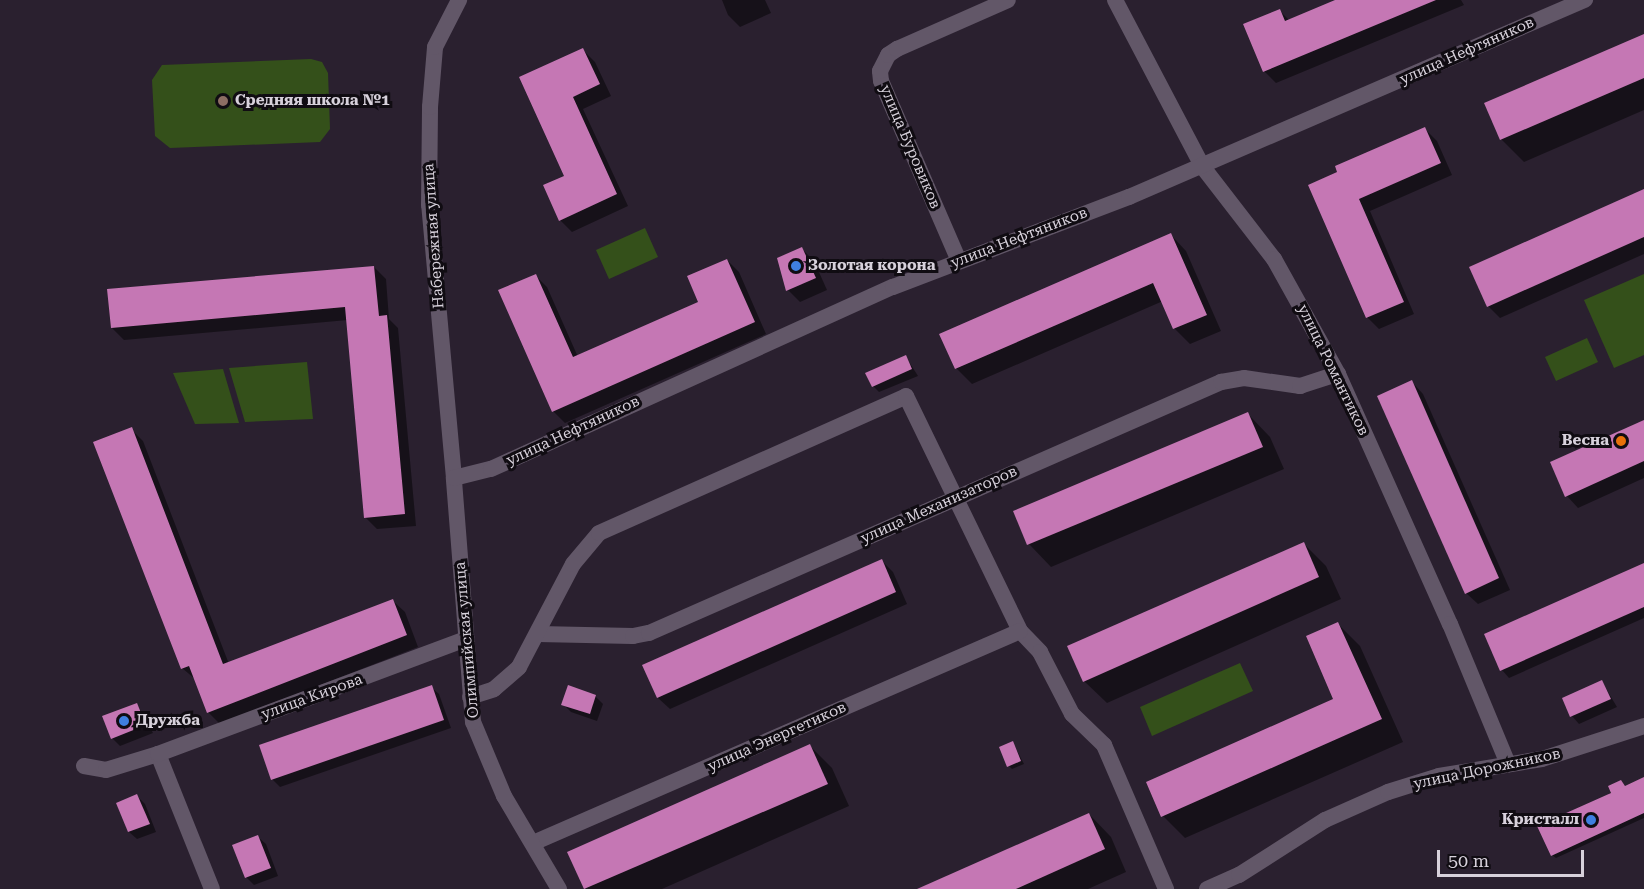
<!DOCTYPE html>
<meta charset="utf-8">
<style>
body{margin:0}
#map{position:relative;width:1644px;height:889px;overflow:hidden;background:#2a202f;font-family:"Roboto Serif",serif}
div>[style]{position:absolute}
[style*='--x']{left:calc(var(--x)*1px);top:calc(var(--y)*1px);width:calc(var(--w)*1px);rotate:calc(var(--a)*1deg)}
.green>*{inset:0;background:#34501a}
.shadow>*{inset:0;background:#0007}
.building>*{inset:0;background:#c577b4}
.minor>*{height:16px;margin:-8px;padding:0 8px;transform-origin:8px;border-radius:8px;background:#625768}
.tertiary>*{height:16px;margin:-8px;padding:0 8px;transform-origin:8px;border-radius:8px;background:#625768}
.dots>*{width:16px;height:16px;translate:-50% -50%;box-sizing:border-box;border:3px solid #100c12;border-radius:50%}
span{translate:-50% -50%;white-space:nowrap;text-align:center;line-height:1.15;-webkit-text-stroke:6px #100c12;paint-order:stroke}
.street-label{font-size:15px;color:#d7d1db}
.poi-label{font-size:15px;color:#d7d1db;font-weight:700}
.left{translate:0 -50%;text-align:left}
.right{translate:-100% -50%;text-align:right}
.scale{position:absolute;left:1437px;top:850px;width:147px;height:27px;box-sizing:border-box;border:3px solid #d7d1db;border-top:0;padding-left:8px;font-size:18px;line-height:21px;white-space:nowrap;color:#d7d1db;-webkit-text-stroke:4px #100c12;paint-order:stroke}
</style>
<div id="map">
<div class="green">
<div style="clip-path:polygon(311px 59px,322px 62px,328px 73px,330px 129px,320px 142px,170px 148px,155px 136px,152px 80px,162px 65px)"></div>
<div style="clip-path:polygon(645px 228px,658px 257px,609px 279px,596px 250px)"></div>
<div style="clip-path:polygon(1644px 274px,1644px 355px,1614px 368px,1584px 300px)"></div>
<div style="clip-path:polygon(1587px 338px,1598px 362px,1556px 381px,1545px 357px)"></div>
<div style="clip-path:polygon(307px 362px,313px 419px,245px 422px,229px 368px)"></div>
<div style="clip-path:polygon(223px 369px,239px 423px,195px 424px,173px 373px)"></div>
<div style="clip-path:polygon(1240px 663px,1253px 691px,1152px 736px,1140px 707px)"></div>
</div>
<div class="shadow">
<div style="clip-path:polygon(722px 0,765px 0,771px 13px,740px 27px,728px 15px)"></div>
<div style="clip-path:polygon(1339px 0,1461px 0,1464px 5px,1276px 83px,1264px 71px,1279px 10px,1289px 20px)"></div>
<div style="clip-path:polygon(1644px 35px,1644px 110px,1524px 162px,1501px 139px)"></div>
<div style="clip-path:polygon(583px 50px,595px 62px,611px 96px,583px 109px,628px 206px,572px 232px,560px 220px,566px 177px,521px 78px)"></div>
<div style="clip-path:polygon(1425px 129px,1437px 141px,1452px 175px,1370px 211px,1414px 314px,1379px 329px,1367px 317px,1310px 185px)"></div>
<div style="clip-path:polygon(1644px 191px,1644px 254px,1500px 318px,1488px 306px)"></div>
<div style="clip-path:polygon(1171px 235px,1186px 251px,1221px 331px,1190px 344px,1175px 329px,1163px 301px,972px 384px,956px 368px)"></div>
<div style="clip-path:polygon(802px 249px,814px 261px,827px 290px,800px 302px,788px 290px)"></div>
<div style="clip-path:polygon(727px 260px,739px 272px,766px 334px,565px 423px,553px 411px,535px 275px,547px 287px,578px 357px,700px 302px)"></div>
<div style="clip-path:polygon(374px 267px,386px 279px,389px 319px,398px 328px,416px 526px,377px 529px,365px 517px,348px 320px,124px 340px,112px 328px)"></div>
<div style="clip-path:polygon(906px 357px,918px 376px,879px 392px,873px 386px)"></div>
<div style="clip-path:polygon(1412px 382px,1423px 394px,1510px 590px,1478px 604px,1466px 593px)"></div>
<div style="clip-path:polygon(1248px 414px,1270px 437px,1284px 469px,1051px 567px,1029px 544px,1015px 512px)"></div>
<div style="clip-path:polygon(1644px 421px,1644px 478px,1578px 508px,1567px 496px)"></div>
<div style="clip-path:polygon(131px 429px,143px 441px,229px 664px,393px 601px,405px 612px,418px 647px,220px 724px,208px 712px,195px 679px,182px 668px)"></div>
<div style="clip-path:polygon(1303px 543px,1326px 566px,1341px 599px,1107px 703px,1084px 681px)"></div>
<div style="clip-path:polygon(881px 560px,893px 572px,907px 604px,670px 709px,658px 698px)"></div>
<div style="clip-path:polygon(1644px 565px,1644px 618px,1509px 678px,1502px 670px)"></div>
<div style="clip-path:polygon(1338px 624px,1360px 646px,1403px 742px,1185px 838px,1163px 816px,1335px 699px)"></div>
<div style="clip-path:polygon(1602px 682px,1617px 707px,1579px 724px,1572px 716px)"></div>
<div style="clip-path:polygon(431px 687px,439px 694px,451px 728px,280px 787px,272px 779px)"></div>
<div style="clip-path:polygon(595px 696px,603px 704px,597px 721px,571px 712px,563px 704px)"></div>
<div style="clip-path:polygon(137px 704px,153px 733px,120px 746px,112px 738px)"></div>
<div style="clip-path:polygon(1013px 743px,1024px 764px,1012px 769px,1009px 766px)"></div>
<div style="clip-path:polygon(810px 746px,832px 768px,849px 806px,662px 889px,586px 889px,569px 853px)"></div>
<div style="clip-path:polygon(1644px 779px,1644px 818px,1556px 858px,1552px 855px,1621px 781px,1626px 787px)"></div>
<div style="clip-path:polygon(137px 796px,145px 804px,156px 832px,137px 839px,129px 832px,118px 804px)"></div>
<div style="clip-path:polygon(1089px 814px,1111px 837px,1126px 872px,1088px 889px,921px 889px)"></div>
<div style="clip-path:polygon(258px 837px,266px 844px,278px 876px,254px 885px,246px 877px)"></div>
</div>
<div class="building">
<div style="clip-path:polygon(1335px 0,1436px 0,1263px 72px,1243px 24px,1280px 9px,1285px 21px)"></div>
<div style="clip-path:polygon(1644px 34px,1644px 78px,1500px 140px,1484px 103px)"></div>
<div style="clip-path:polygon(583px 48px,600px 84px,573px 97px,617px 194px,559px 221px,543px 185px,564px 176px,519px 77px)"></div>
<div style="clip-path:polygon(1425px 127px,1441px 163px,1359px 199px,1404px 302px,1366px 318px,1308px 185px,1337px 172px,1335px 166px)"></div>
<div style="clip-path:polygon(1644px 189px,1644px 237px,1487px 307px,1469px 267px)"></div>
<div style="clip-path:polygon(1171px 233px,1207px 315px,1173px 329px,1153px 283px,955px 369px,939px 334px)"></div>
<div style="clip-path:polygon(802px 247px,816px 278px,786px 291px,777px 258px)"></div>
<div style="clip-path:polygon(727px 259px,755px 322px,552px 412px,498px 290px,536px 274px,573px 357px,698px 302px,687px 276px)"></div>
<div style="clip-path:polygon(374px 266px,379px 316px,387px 315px,405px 514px,364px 518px,345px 307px,111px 328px,107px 289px)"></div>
<div style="clip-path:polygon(906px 355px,912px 369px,872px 387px,865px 373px)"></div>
<div style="clip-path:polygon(1412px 380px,1499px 578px,1465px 594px,1377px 396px)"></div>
<div style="clip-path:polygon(1248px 412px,1263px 447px,1027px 545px,1013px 511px)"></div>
<div style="clip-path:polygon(1644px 420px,1644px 461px,1565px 497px,1550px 462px)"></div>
<div style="clip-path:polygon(132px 427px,223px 664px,393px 599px,407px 635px,207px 713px,189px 666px,181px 669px,93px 442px)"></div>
<div style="clip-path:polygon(1304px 542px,1319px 577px,1083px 682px,1067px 646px)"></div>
<div style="clip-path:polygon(882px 559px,896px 592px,657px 698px,642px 665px)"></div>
<div style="clip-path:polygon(1644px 563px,1644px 607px,1500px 671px,1484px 634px)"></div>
<div style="clip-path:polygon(1338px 622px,1382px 719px,1161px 817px,1146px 782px,1333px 699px,1306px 636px)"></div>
<div style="clip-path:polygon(1602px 680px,1611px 699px,1570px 717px,1562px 698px)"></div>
<div style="clip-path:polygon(432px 685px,444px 720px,271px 780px,259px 745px)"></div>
<div style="clip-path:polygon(568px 685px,596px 695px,590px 714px,561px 705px)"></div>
<div style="clip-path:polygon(137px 703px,146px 725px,111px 739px,102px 716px)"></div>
<div style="clip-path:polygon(1013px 741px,1021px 761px,1007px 767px,999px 747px)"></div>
<div style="clip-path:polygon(810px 744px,828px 784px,584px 889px,567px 852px)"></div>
<div style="clip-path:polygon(1644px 777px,1644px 813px,1551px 856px,1537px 826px,1611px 793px,1608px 786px,1621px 780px,1625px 786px)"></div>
<div style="clip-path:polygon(137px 794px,150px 824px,128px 832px,116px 803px)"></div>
<div style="clip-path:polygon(1089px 813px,1105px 849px,1016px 889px,917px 889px)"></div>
<div style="clip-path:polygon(258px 835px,271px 868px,245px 878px,232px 845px)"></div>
</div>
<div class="minor">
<div style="--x:1202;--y:166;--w:118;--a:52.3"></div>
<div style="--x:1274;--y:259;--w:132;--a:60.9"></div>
<div style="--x:1338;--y:374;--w:274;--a:65.9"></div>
<div style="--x:1450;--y:624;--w:152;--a:67.5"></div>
<div style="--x:959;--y:261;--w:196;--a:-113.4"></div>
<div style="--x:881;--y:81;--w:10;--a:-96"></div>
<div style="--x:880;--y:71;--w:18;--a:-63"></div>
<div style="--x:888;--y:55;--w:11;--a:-34"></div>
<div style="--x:897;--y:49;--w:121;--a:-23.8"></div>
<div style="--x:454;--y:478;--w:274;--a:-95.2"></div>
<div style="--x:429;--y:205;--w:98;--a:-89.4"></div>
<div style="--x:430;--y:107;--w:60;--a:-85.2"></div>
<div style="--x:435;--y:47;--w:53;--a:-62.9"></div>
<div style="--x:538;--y:634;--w:95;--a:1.2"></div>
<div style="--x:633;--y:636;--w:16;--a:-11"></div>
<div style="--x:649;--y:633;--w:625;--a:-23.69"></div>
<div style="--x:1221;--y:382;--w:23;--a:-10"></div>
<div style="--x:1244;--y:378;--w:57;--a:8.1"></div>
<div style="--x:1300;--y:386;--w:40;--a:-18"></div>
<div style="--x:470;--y:697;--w:25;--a:-18"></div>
<div style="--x:494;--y:689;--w:33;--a:-41"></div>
<div style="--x:519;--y:667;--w:116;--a:-62.3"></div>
<div style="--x:573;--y:564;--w:40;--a:-50"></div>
<div style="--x:599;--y:533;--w:336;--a:-24"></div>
<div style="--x:906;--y:396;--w:261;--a:64.1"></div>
<div style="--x:1020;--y:631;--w:29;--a:46"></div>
<div style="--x:1040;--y:652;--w:70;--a:62.7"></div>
<div style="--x:1072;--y:714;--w:45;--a:44.1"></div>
<div style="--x:1104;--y:745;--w:157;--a:66.7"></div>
<div style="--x:158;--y:754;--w:145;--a:68.2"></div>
<div style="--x:84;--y:766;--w:22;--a:10"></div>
<div style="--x:106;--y:770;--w:54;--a:-17.1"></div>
<div style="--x:158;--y:754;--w:328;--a:-20.5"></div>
<div style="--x:533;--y:843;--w:531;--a:-23.52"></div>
<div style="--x:1207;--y:889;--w:35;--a:-24"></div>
<div style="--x:1239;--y:875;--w:102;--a:-32.6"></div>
<div style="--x:1325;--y:820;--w:69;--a:-24"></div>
<div style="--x:1388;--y:792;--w:53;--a:-17.4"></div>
<div style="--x:1439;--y:776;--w:104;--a:-9.4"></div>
<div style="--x:1542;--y:759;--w:107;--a:-17.9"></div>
</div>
<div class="tertiary">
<div style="--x:1115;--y:0;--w:187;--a:62.3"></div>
<div style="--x:559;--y:889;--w:108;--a:-120.6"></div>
<div style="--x:504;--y:796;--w:80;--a:-112.7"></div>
<div style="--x:473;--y:722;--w:245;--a:-94.5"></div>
<div style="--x:454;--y:478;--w:38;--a:-14"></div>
<div style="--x:491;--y:469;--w:441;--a:-24.4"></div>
<div style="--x:893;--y:287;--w:253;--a:-20.9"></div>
<div style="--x:1129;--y:197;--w:497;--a:-23.4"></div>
</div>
<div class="dots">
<div style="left:223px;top:101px;background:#8d6e63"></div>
<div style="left:796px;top:266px;background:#3f7fe0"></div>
<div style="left:1621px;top:441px;background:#e8710a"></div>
<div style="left:124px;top:721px;background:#3f7fe0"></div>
<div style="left:1591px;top:820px;background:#3f7fe0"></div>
</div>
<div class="street-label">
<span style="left:1467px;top:51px;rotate:-24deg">улица Нефтяников</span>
<span style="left:910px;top:147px;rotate:67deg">улица Буровиков</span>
<span style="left:434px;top:236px;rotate:-94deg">Набережная улица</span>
<span style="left:1019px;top:238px;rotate:-21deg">улица Нефтяников</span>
<span style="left:1333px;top:370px;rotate:64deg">улица Романтиков</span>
<span style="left:573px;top:431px;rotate:-25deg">улица Нефтяников</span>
<span style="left:939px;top:505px;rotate:-24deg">улица Механизаторов</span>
<span style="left:467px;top:640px;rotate:-95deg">Олимпийская улица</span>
<span style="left:312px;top:697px;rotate:-20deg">улица Кирова</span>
<span style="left:777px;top:737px;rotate:-24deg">улица Энергетиков</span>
<span style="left:1487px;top:769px;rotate:-12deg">улица Дорожников</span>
</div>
<div class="poi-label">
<span class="left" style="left:235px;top:101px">Средняя школа №1</span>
<span class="left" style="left:808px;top:266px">Золотая корона</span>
<span class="right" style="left:1609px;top:441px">Весна</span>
<span class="left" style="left:136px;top:721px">Дружба</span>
<span class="right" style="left:1579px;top:820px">Кристалл</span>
</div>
<div class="scale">50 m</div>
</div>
